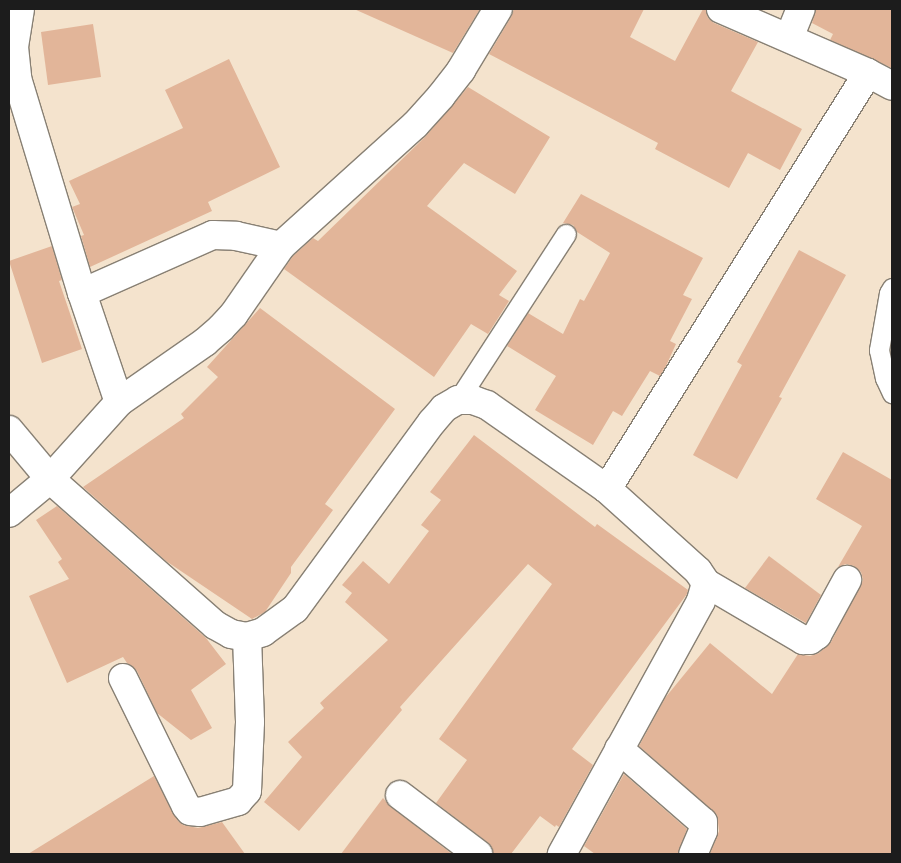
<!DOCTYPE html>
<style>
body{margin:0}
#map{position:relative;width:901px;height:863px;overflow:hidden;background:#f4e3cd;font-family:"Indie Flower",sans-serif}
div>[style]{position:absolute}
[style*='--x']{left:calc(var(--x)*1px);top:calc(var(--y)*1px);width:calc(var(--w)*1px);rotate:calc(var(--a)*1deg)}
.building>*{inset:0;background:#e2b599}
.roads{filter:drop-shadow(1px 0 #888074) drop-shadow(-1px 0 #888074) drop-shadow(0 1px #888074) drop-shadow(0 -1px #888074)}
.lane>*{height:19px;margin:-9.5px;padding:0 9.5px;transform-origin:9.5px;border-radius:9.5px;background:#fff}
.street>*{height:28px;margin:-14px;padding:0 14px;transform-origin:14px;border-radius:14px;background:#fff}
span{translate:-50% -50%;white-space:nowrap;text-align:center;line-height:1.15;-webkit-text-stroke:4px #f6f6f2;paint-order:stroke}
.frame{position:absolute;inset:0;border:10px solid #1c1c1c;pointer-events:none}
</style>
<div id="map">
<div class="building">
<div style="clip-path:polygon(354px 9px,480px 9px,453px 53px)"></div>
<div style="clip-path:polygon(514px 9px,644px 9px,630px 37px,675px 61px,703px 9px,706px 9px,708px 18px,714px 23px,758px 42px,731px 91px,802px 129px,780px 170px,748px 153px,729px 188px,655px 149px,658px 143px,489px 54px,511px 17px)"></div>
<div style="clip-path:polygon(816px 9px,892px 9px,892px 68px,830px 40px,833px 34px,812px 23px)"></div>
<div style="clip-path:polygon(93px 24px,101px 77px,48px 85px,41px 32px)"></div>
<div style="clip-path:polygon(229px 59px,280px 167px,208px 202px,212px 211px,90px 267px,81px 236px,84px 235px,72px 207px,80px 204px,69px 181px,183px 128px,165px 90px)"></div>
<div style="clip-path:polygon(468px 87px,550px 137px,515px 194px,464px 163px,427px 206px,517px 271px,499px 295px,509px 301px,488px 334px,471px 324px,434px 377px,284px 269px,293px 256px,313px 238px,318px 241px,425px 137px)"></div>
<div style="clip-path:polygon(581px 194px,703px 258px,683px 295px,692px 299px,670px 341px,676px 344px,666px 366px,660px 376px,650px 371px,622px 416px,613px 411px,593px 445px,535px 410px,556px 376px,507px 346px,528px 313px,563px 334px,580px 299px,584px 301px,609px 255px,610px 253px,577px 232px,573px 225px,563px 223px)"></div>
<div style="clip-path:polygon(52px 246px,62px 280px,59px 281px,82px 349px,42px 363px,9px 261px)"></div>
<div style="clip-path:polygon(799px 250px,846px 275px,779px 397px,782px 398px,737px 479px,693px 455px,742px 365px,737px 362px)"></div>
<div style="clip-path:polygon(260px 308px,395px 409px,325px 504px,333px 510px,291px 567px,291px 573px,265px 612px,252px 619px,166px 561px,83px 487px,184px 418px,181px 414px,218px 377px,207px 367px)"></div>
<div style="clip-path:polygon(474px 435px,595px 527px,597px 524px,688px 590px,687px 594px,572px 749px,593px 765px,559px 827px,556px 825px,555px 827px,540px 816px,511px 854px,493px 854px,492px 848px,487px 842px,436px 803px,467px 760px,439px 739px,552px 584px,528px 564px,400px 707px,402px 710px,299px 831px,264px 802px,302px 757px,288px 742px,324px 708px,320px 703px,388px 640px,345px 602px,352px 593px,342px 585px,363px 561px,389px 584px,429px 531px,421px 525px,441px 500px,430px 492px)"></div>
<div style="clip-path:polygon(843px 452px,892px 480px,892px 854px,710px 854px,719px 831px,717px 815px,639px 746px,665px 698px,710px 643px,772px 694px,798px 654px,810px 656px,819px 653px,831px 642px,863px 580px,861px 572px,854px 566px,846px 564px,838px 567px,862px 526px,816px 499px)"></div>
<div style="clip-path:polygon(57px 506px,206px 638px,226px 664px,191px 690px,212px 728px,191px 740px,157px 713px,137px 671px,127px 663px,123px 657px,67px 683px,29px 596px,69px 579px,58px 562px,62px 559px,36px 520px)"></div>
<div style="clip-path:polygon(769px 556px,821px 595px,806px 623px,745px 588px)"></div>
<div style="clip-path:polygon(624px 774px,687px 829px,678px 854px,595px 854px,584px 846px)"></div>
<div style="clip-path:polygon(154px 776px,178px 821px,183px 825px,198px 828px,222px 822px,245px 854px,28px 854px)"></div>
<div style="clip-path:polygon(383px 798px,391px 807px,452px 854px,341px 854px)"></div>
</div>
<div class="roads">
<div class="lane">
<div style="--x:892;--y:288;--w:6;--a:121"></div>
<div style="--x:889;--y:293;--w:58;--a:100"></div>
<div style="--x:879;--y:350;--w:29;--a:78"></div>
<div style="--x:885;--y:378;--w:17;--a:65"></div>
<div style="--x:458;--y:400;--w:198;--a:-57"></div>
</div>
<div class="street">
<div style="--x:20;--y:9;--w:38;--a:99"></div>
<div style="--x:14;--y:47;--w:31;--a:84"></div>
<div style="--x:17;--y:78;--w:225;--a:73.2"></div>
<div style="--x:82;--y:293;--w:115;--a:71.3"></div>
<div style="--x:721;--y:9;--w:160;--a:23.5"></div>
<div style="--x:868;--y:73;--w:27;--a:28"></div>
<div style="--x:789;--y:38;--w:31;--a:-68"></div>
<div style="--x:82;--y:293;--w:143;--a:-23.9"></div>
<div style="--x:213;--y:235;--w:23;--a:2"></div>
<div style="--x:236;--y:236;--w:46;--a:12.5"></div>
<div style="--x:9;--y:430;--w:64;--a:50.1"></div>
<div style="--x:50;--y:479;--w:220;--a:41.5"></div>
<div style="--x:215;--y:625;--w:18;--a:29"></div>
<div style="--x:231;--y:634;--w:16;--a:11"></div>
<div style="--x:247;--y:637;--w:17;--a:-17"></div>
<div style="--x:263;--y:632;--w:39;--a:-36"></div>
<div style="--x:295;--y:609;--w:232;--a:-53.8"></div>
<div style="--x:432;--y:422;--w:18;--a:-49"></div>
<div style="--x:444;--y:408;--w:16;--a:-30"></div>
<div style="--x:458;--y:400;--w:15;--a:0"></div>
<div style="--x:473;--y:400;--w:15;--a:20"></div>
<div style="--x:487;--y:405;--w:146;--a:35"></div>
<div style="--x:607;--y:489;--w:122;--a:42"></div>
<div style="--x:698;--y:571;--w:14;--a:56"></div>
<div style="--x:706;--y:583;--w:19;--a:106"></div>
<div style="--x:701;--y:601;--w:289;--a:118.8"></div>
<div style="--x:607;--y:489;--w:491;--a:-57.9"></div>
<div style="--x:9;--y:513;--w:53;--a:-39.7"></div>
<div style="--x:50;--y:479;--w:103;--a:-48.1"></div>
<div style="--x:119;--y:402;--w:105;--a:-34.9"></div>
<div style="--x:205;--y:342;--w:21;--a:-41"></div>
<div style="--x:221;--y:328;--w:19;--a:-47"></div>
<div style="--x:234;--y:314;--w:83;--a:-55.3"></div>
<div style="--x:281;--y:246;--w:181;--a:-42.1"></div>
<div style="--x:415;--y:125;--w:39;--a:-48"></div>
<div style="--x:441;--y:96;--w:33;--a:-52"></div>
<div style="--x:461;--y:70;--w:71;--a:-58.8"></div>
<div style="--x:706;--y:583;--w:113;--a:30.4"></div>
<div style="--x:803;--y:640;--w:7;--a:0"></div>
<div style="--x:810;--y:640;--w:9;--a:-36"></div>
<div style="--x:817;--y:635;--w:63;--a:-61.4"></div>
<div style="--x:123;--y:678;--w:143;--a:63.8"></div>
<div style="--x:186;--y:806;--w:6;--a:51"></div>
<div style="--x:190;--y:811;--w:10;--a:6"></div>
<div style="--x:200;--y:812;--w:40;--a:-16"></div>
<div style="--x:238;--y:801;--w:13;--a:-48"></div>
<div style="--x:247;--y:791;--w:69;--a:-87.5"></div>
<div style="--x:250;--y:722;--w:85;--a:-92"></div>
<div style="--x:619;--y:749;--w:111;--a:41"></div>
<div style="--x:703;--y:822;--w:9;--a:90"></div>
<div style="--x:703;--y:831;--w:25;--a:113"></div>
<div style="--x:400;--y:795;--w:98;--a:37.1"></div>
</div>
</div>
<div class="frame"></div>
</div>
